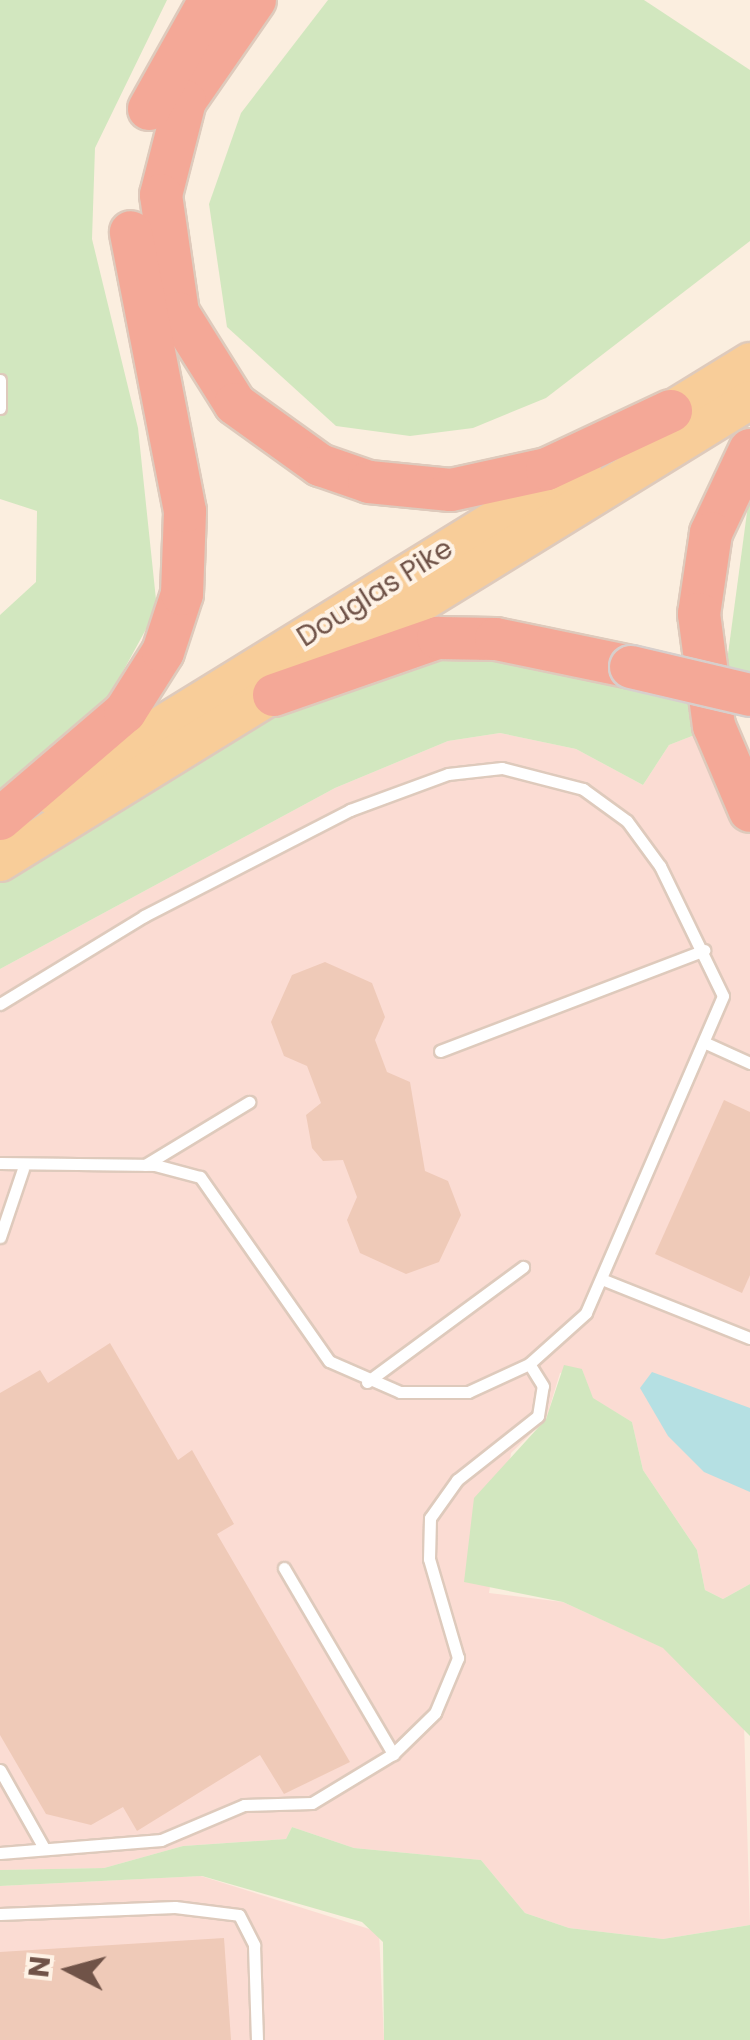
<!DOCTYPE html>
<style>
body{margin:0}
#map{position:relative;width:750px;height:2040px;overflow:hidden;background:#fbeedf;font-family:Poppins,sans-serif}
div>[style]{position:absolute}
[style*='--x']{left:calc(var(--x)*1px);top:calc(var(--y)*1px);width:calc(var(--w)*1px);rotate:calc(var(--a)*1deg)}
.commercial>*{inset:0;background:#fbdcd3}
.green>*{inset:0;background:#d2e7bf}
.water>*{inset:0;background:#b5e0e3}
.building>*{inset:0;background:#efcab8}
.roads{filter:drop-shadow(2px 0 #decabc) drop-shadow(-2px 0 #decabc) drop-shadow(0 2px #decabc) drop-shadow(0 -2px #decabc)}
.service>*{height:11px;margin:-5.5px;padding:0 5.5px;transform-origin:5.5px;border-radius:5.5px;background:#fff}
.primary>*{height:38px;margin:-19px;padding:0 19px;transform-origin:19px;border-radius:19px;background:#f8cd99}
.motorway>*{height:42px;margin:-21px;padding:0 21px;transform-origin:21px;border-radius:21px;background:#f4a897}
.bridges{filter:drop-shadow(2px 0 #d7cfcc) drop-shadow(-2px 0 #d7cfcc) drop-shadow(0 2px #d7cfcc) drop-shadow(0 -2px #d7cfcc)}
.motorway-bridge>*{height:42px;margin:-21px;padding:0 21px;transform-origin:21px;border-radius:21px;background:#f4a897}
span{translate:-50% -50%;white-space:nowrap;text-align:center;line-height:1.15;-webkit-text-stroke:8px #fef2e5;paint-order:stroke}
.street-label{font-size:28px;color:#705348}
.north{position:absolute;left:20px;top:1920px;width:100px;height:100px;-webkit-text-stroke:8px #fef2e5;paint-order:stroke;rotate:276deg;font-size:28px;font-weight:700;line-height:40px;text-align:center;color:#705348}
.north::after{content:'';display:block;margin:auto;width:35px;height:45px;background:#705348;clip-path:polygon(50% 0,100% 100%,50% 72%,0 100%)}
</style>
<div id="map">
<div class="commercial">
<div style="clip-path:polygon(715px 727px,750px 810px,750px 1584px,723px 1599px,705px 1590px,697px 1550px,643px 1470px,632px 1422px,592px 1398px,582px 1369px,560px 1373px,546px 1419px,511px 1453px,489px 1593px,563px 1602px,664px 1648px,744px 1724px,750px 1925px,663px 1939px,569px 1928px,525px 1913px,481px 1860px,354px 1848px,292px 1827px,286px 1839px,183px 1846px,104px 1868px,0 1870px,0 969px,335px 788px,448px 741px,500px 733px,576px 749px,643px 785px,669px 745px)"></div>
<div style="clip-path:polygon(201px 1876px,379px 1932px,384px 2040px,0 2040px,0 1886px)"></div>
</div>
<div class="green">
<div style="clip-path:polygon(0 0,167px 0,95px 148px,92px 239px,138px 428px,157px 609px,97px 719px,0 791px,0 615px,36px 582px,37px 511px,0 499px)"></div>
<div style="clip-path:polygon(328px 0,644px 0,750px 70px,750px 241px,546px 398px,473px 428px,410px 436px,336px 426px,227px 327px,209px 204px,241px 113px)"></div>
<div style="clip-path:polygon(750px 490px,750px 674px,726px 669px)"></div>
<div style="clip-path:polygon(424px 643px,706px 688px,715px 727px,669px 745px,643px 785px,576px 749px,500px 733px,448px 741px,335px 788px,0 969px,0 880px,333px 676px)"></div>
<div style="clip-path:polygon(564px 1365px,582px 1369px,593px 1398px,632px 1422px,643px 1470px,697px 1550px,705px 1590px,723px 1599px,750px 1584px,750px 1736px,663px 1648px,563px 1602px,464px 1582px,474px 1498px,546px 1419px)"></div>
<div style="clip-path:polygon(292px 1827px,354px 1848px,481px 1860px,525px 1913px,569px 1928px,663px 1939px,750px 1925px,750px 2040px,384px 2040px,383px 1942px,362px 1922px,202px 1876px,0 1886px,0 1870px,104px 1868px,183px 1846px,286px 1839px)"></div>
</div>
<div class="water">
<div style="clip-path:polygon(652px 1372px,750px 1408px,750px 1492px,704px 1472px,668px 1436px,640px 1388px)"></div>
</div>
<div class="building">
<div style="clip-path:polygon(325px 962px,372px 983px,385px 1017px,375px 1040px,387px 1072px,410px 1082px,425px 1171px,448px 1181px,461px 1215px,439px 1262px,406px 1274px,360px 1253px,347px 1220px,357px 1197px,343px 1160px,323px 1161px,312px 1148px,306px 1115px,321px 1103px,307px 1066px,284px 1056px,271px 1022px,292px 975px)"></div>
<div style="clip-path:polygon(724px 1100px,750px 1112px,750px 1275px,742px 1293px,655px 1254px)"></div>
<div style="clip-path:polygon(110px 1343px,178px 1460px,192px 1450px,234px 1524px,217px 1534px,350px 1762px,284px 1794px,260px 1755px,137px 1831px,123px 1807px,91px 1825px,46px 1814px,0 1735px,0 1393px,40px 1370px,48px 1383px)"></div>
<div style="clip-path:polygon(224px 1938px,231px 2040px,0 2040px,0 1952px)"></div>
</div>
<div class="roads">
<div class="service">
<div style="--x:0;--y:380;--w:28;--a:90"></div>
<div style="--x:0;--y:1004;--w:169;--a:-31.4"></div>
<div style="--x:144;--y:916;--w:232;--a:-27.2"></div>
<div style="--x:350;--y:810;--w:104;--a:-20.2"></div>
<div style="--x:448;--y:774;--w:54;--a:-6.3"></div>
<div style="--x:502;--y:768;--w:84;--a:14.5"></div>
<div style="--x:583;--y:789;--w:54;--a:36"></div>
<div style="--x:627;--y:821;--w:56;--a:53.7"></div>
<div style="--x:660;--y:866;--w:144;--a:64.1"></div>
<div style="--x:723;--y:996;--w:345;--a:113.4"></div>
<div style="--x:586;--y:1313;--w:76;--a:138.2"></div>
<div style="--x:529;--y:1364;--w:67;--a:155.3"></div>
<div style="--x:468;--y:1392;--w:68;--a:180"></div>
<div style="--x:400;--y:1392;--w:77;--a:-156.4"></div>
<div style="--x:329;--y:1361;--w:225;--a:-125"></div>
<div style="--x:200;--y:1177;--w:47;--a:-165.1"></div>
<div style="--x:155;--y:1165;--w:155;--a:-179.3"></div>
<div style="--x:708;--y:1044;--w:46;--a:24.3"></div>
<div style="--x:440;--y:1051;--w:283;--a:-20.9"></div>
<div style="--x:145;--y:1165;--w:122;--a:-31.2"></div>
<div style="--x:0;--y:1237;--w:72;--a:-71.3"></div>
<div style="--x:604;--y:1280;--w:157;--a:21.7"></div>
<div style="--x:367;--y:1382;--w:194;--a:-36.4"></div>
<div style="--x:284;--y:1568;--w:216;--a:59.6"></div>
<div style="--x:0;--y:1770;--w:90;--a:60.6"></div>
<div style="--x:0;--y:1853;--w:162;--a:-4.6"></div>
<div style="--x:161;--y:1840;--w:90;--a:-22.9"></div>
<div style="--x:244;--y:1805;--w:68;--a:-1.7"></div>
<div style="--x:312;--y:1803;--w:95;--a:-31.2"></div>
<div style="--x:393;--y:1754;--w:59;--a:-44.3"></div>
<div style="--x:435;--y:1713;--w:60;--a:-67.3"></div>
<div style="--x:458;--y:1658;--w:103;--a:-106.3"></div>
<div style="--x:429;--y:1559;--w:41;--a:-88.6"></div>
<div style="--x:430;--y:1518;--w:47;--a:-54.6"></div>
<div style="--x:457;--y:1480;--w:103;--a:-38.3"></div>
<div style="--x:538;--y:1416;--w:30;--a:-81"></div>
<div style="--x:543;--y:1386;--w:26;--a:-122"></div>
<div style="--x:0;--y:1914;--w:175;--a:-2.3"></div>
<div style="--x:175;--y:1907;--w:64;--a:7.1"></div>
<div style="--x:239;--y:1915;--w:34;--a:63"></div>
<div style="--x:254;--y:1945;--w:95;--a:88.2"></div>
</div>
<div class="primary">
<div style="--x:646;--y:426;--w:122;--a:-31.6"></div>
<div style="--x:50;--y:794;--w:625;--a:-31.66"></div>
<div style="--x:0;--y:862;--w:881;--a:-31.63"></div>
</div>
<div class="motorway">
<div style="--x:255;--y:0;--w:123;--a:124.7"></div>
<div style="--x:185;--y:101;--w:97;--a:104.3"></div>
<div style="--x:161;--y:195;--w:119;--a:81.8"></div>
<div style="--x:178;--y:313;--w:107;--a:57.9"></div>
<div style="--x:235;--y:404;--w:105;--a:35.7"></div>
<div style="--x:320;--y:465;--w:52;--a:19.1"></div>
<div style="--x:369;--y:482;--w:82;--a:5.6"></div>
<div style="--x:451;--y:490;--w:98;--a:-12.3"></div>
<div style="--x:547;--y:469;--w:137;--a:-25.1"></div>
<div style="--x:149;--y:109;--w:125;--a:-60.8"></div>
<div style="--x:750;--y:450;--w:92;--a:115.2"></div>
<div style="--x:711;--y:533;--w:82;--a:98.4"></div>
<div style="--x:699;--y:614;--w:113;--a:82.4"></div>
<div style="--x:714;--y:726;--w:92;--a:67"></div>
<div style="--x:274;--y:695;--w:174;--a:-19.2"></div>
<div style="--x:438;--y:638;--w:58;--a:1"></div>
<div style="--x:496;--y:639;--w:138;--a:11.7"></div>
<div style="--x:0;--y:819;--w:165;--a:-40.6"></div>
<div style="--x:125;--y:712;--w:71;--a:-57.7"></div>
<div style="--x:163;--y:652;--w:61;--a:-71.9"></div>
<div style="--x:182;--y:594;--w:83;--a:-87.9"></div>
<div style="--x:185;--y:511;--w:284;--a:-101"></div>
</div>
</div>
<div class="bridges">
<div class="motorway-bridge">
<div style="--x:631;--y:667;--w:122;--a:13.2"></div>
</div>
</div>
<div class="street-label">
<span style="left:375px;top:593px;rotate:-32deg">Douglas Pike</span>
</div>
<div class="north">N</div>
</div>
